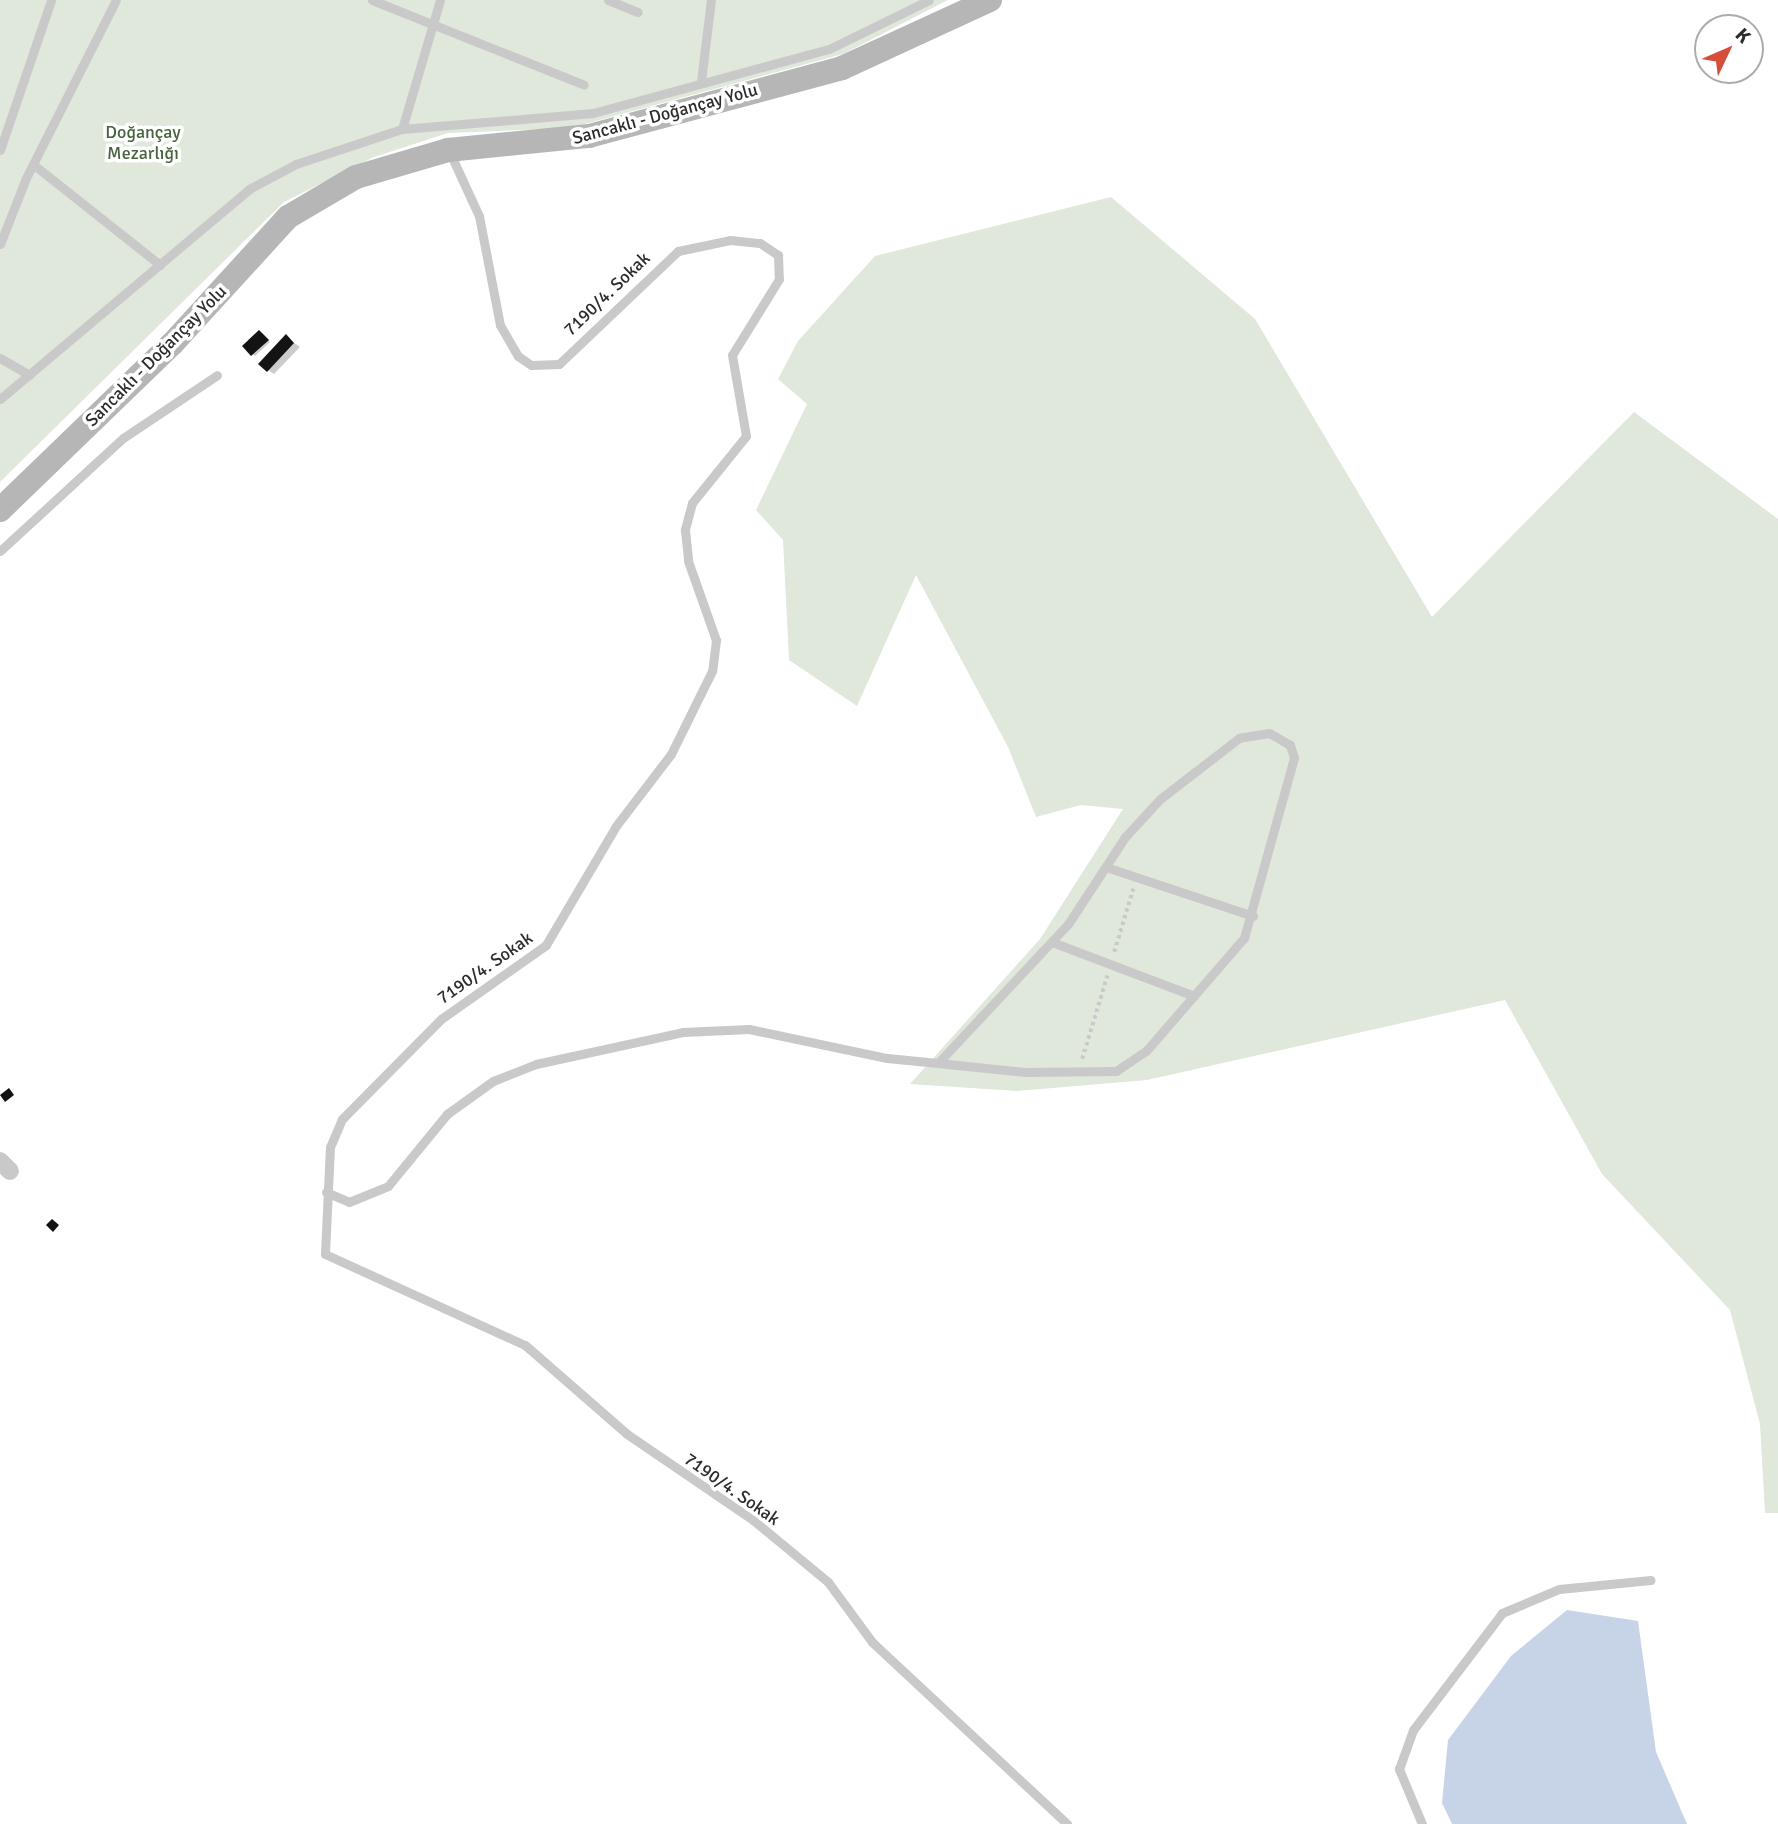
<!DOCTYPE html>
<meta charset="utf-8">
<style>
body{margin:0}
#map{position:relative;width:1778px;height:1824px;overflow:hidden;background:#fff;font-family:Signika,sans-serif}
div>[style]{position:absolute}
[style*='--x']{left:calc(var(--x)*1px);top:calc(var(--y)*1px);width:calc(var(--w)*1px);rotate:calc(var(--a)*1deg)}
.green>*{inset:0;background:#dfe8da}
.water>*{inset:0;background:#c7d4e7}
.shadow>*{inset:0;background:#0003}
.building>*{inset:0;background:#131313}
.path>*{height:3.5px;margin-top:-1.75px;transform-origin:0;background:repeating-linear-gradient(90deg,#c9c9c9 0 3.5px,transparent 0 7px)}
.lane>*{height:9px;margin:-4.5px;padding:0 4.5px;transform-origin:4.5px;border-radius:4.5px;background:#c9c9c9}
.street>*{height:18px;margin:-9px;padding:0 9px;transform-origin:9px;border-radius:9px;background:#c9c9c9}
.secondary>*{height:24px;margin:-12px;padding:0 12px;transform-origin:12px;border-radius:12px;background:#b6b6b6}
span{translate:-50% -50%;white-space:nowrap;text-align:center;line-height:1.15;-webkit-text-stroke:7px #fff;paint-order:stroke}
.street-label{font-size:18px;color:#2c2c2c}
.park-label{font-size:18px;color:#47633d}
.north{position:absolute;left:1694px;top:14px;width:70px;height:70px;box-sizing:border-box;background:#fff;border:2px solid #ababab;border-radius:50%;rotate:46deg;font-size:19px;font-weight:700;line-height:28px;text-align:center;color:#2c2c2c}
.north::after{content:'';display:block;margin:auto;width:24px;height:32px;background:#d64e3a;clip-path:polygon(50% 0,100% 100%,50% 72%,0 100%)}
</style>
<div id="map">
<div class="green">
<div style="clip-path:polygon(0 0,948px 0,843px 54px,570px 128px,448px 133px,374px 157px,284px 202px,0 482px)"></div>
<div style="clip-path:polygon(1111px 197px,1255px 319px,1432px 617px,1634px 412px,1778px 519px,1778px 1513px,1765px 1513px,1760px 1424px,1730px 1310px,1602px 1174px,1505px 1000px,1147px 1080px,1017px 1091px,910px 1084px,1040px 939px,1123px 809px,1081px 805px,1036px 817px,1008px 747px,916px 575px,857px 706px,789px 660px,783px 540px,756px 510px,807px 404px,778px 379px,798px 341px,875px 256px)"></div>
</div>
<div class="water">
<div style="clip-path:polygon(1567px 1610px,1638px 1621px,1656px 1752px,1687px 1824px,1452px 1824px,1442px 1803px,1448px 1740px,1511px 1656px)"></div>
</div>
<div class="shadow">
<div style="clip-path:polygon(262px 333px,270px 342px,255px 356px,252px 354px)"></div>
<div style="clip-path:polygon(286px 337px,300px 347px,274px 374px,268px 370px)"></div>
</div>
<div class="building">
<div style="clip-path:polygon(259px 330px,269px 340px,251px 356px,242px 346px)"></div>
<div style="clip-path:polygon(286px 334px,294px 343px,267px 372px,258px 364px)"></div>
<div style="clip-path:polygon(9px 1088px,14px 1095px,5px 1102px,0 1095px)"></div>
<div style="clip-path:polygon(52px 1219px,59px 1225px,53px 1232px,46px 1225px)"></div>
</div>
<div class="path">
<div style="--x:1114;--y:952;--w:66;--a:-73.2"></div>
<div style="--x:1082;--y:1059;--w:87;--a:-73.2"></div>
</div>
<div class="lane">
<div style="--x:372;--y:0;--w:228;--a:21.8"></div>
<div style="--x:608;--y:0;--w:32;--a:22"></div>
<div style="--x:701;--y:81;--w:82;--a:-83"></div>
<div style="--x:402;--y:129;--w:134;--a:-73.6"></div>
<div style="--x:0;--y:150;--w:158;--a:-71.2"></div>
<div style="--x:450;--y:153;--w:69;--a:65.3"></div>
<div style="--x:479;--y:216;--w:111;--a:79.1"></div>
<div style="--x:500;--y:325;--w:36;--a:60"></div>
<div style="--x:518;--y:356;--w:16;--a:35"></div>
<div style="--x:531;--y:365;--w:28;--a:-2"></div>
<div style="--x:559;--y:364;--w:164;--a:-43.5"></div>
<div style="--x:678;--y:251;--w:53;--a:-11.9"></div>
<div style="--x:730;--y:240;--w:30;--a:6"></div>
<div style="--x:760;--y:243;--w:22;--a:34"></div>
<div style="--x:778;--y:255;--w:24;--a:88"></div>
<div style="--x:779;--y:279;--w:89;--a:121.7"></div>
<div style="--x:732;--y:355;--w:82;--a:80.2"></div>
<div style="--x:746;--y:436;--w:86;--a:128.9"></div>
<div style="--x:692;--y:503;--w:28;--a:105"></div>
<div style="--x:685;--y:530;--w:31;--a:84"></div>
<div style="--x:688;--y:561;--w:84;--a:70.5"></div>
<div style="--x:716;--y:640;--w:31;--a:97"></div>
<div style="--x:712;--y:671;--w:93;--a:116.3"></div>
<div style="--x:671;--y:754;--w:91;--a:127.4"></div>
<div style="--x:616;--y:826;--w:138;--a:120.5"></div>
<div style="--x:546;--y:945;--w:128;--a:144.8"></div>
<div style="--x:441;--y:1019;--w:141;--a:134.7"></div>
<div style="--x:342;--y:1119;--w:30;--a:113"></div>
<div style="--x:330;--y:1147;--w:107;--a:92.7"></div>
<div style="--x:325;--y:1254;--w:220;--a:24.5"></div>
<div style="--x:525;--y:1345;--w:135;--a:41.1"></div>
<div style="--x:627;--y:1434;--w:153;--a:34.3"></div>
<div style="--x:753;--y:1520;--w:97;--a:39.6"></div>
<div style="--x:828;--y:1582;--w:74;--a:53.7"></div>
<div style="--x:872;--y:1642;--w:267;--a:43"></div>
<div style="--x:34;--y:165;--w:161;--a:38.4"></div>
<div style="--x:0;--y:244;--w:71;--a:-68.5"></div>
<div style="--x:26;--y:178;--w:199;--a:-63.2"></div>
<div style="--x:0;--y:358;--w:34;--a:30"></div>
<div style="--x:0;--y:399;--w:326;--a:-40.1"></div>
<div style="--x:249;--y:189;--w:53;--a:-28"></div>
<div style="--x:296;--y:164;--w:112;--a:-18.3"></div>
<div style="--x:402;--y:129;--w:192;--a:-4.8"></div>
<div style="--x:593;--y:113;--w:245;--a:-15.2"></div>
<div style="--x:829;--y:49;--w:111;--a:-26.1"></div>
<div style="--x:0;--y:551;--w:167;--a:-42.6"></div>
<div style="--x:123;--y:438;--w:113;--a:-33.8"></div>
<div style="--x:1106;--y:867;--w:155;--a:18.4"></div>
<div style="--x:1052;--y:942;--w:152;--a:20.8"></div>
<div style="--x:326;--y:1192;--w:25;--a:23"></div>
<div style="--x:349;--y:1202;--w:42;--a:-22.3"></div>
<div style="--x:388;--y:1186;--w:93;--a:-50.7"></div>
<div style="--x:447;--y:1114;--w:57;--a:-35.7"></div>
<div style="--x:493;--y:1081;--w:46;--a:-21.6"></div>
<div style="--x:536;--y:1064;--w:150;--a:-12.3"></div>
<div style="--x:683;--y:1032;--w:66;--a:-2.6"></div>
<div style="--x:749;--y:1029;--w:141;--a:11.9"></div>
<div style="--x:887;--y:1058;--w:51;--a:5.6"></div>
<div style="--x:938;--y:1063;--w:87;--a:5.9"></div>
<div style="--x:1025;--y:1072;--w:91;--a:-0.6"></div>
<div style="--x:1116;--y:1071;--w:36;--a:-34"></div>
<div style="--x:1146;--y:1051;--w:150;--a:-49.1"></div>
<div style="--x:1244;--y:938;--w:187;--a:-74.5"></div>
<div style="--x:1294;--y:758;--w:14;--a:-107"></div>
<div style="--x:1290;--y:745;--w:24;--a:-150"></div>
<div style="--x:1269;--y:733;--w:30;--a:171"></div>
<div style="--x:1239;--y:738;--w:100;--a:142.3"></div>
<div style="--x:1160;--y:799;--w:52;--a:132.6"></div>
<div style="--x:1125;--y:837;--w:104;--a:123.2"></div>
<div style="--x:1068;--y:924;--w:190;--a:133.1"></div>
<div style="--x:1422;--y:1824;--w:60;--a:-112.7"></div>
<div style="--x:1399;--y:1769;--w:41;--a:-70.3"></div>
<div style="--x:1413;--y:1730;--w:147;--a:-52.7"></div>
<div style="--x:1502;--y:1613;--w:62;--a:-22.8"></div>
<div style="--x:1559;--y:1589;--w:92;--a:-5.6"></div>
</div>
<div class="street">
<div style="--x:0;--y:1161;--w:14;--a:45"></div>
</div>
<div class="secondary">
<div style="--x:0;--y:510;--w:239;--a:-44"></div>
<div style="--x:172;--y:344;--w:172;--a:-47.6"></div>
<div style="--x:288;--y:217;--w:79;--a:-30.5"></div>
<div style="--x:356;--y:177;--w:96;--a:-16.4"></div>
<div style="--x:448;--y:150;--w:142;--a:-5.7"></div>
<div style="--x:589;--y:136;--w:262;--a:-15"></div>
<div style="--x:842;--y:68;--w:163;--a:-24.7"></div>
</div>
<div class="street-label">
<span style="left:665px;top:114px;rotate:-15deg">Sancaklı - Doğançay Yolu</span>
<span style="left:607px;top:294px;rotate:-44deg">7190/4. Sokak</span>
<span style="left:156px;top:356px;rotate:-45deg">Sancaklı - Doğançay Yolu</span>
<span style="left:485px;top:968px;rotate:-35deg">7190/4. Sokak</span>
<span style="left:732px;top:1489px;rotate:35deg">7190/4. Sokak</span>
</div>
<div class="park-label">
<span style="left:143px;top:143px">Doğançay<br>Mezarlığı</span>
</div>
<div class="north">K</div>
</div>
